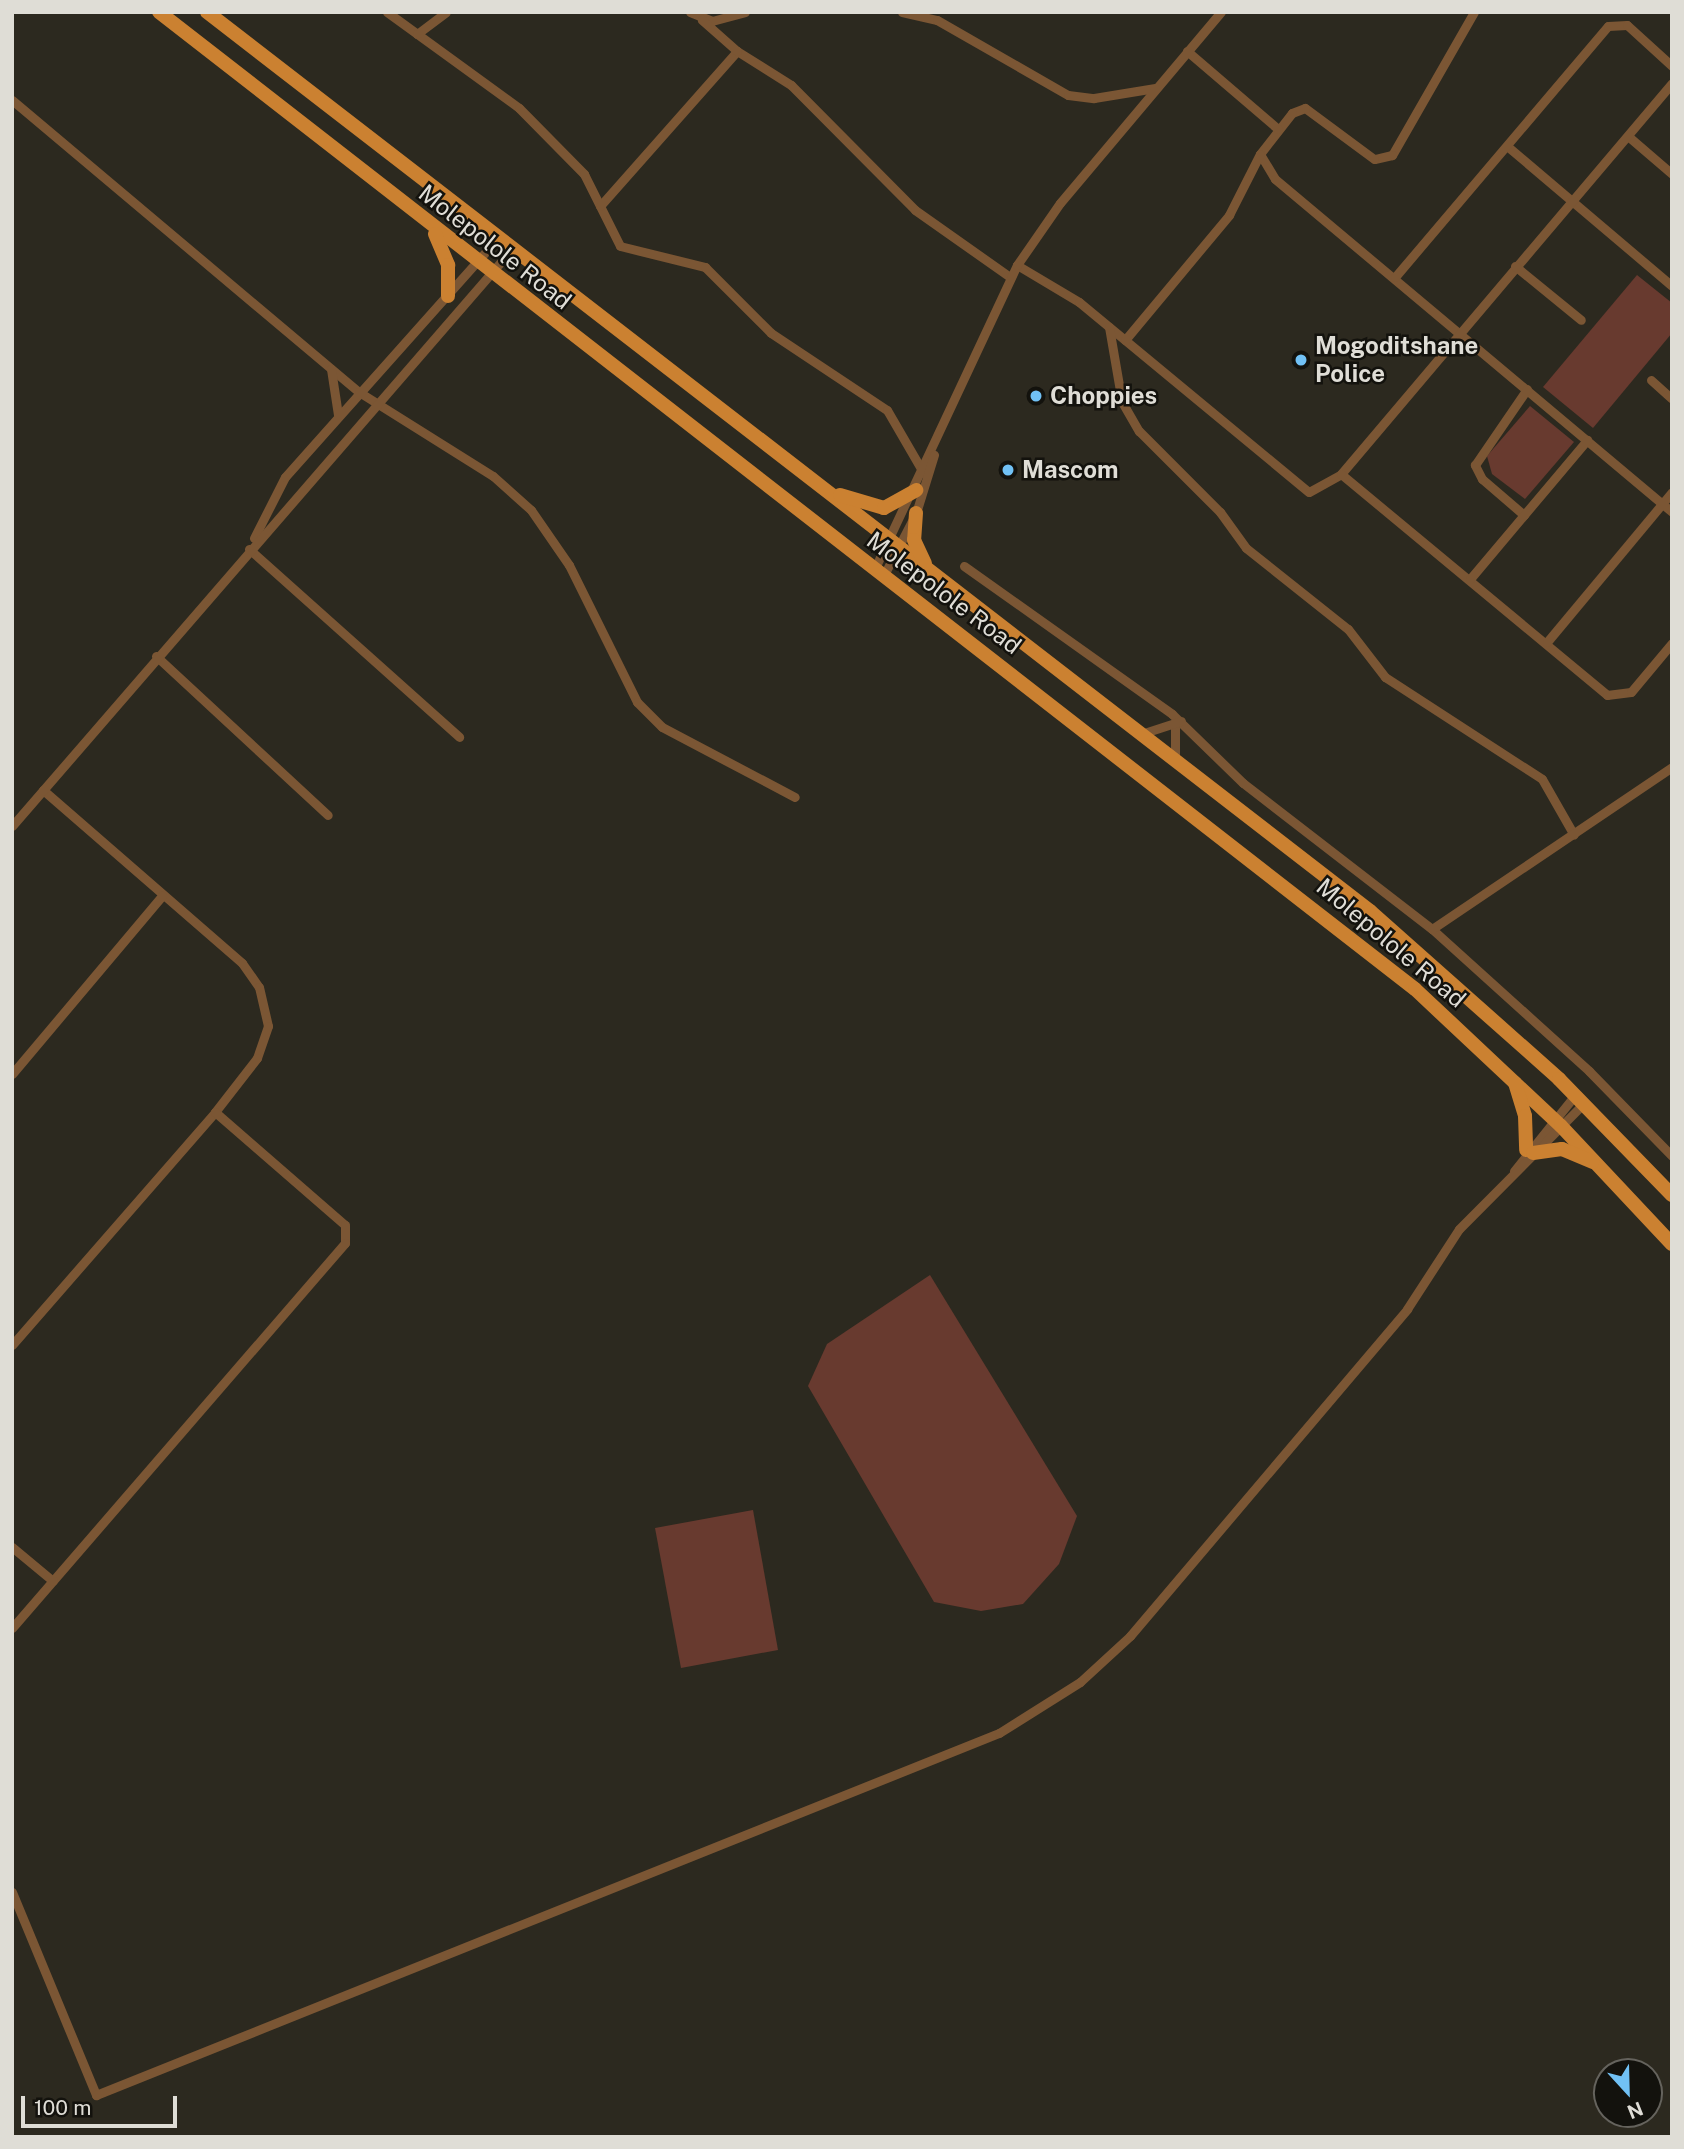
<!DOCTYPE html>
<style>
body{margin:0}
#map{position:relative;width:1684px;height:2149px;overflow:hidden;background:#2c291f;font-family:"Public Sans",sans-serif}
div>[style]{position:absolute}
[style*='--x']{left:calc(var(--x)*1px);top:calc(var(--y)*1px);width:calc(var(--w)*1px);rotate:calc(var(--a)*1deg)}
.green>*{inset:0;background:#683a2f}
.minor>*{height:9px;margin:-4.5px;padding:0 4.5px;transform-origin:4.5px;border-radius:4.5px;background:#7b5634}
.primary>*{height:14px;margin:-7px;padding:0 7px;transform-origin:7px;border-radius:7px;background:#cb8131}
.dots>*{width:19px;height:19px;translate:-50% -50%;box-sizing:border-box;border:4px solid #13120d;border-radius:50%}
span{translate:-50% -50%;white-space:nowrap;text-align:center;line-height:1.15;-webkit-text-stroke:5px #13120d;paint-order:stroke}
.street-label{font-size:24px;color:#dfddd6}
.poi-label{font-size:24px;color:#dfddd6;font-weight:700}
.left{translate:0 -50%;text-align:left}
.frame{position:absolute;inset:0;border:14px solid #dfddd6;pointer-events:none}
.north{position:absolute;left:1593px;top:2058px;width:70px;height:70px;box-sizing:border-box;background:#13120d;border:2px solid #65635d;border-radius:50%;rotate:158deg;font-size:19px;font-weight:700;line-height:28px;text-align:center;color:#dfddd6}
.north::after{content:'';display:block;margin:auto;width:24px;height:32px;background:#71c1f5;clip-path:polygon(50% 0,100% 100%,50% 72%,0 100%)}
.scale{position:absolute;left:21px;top:2096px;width:156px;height:32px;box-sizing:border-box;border:4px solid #dfddd6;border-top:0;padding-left:9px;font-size:21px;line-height:24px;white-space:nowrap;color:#dfddd6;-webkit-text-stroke:5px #13120d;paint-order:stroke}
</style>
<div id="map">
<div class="green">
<div style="clip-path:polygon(1637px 275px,1672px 303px,1672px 333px,1593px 428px,1543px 387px)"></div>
<div style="clip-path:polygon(1530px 406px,1574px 442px,1525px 499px,1492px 474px,1487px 456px)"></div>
<div style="clip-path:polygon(930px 1275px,1077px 1516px,1059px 1564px,1023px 1604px,981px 1611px,934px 1602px,808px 1386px,827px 1344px)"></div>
<div style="clip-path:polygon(753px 1510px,778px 1650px,681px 1668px,655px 1528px)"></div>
</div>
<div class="minor">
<div style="--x:387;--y:12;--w:163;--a:36"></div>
<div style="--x:519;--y:108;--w:93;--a:45.4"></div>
<div style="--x:584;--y:174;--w:80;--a:63.4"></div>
<div style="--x:620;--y:246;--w:88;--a:13.9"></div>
<div style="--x:705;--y:267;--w:93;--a:45"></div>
<div style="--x:771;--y:333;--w:139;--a:33.6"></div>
<div style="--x:887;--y:410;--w:72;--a:59.9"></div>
<div style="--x:690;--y:12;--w:24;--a:22"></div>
<div style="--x:712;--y:21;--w:34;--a:-15"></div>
<div style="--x:902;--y:12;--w:36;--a:13"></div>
<div style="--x:937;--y:20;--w:151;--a:29.8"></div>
<div style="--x:1068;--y:95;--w:26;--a:7"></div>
<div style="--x:1094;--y:98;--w:62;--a:-9.3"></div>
<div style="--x:1474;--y:12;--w:165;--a:119.8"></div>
<div style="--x:1392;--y:155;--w:18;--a:167"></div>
<div style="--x:1374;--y:159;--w:86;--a:-143.5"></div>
<div style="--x:1305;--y:108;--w:14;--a:159"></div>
<div style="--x:1292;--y:113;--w:52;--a:128"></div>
<div style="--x:1260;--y:154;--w:29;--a:59"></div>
<div style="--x:1275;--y:179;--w:518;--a:39.99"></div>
<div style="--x:417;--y:34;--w:36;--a:-37"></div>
<div style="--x:737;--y:51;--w:64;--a:32.2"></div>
<div style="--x:791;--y:85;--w:176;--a:45.2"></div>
<div style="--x:915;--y:210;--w:116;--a:35.2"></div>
<div style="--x:1187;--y:51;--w:120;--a:40.6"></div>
<div style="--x:12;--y:100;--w:454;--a:40.1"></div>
<div style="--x:359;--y:392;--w:158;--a:32.1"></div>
<div style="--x:493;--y:476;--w:51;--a:41.8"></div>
<div style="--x:531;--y:510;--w:67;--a:55.4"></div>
<div style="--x:569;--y:565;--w:153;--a:63.6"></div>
<div style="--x:637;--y:702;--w:35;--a:45"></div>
<div style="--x:662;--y:727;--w:150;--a:27.8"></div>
<div style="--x:1629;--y:137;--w:57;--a:40.7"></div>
<div style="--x:1507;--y:146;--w:216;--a:40.3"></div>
<div style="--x:600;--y:206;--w:207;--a:-48.5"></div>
<div style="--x:737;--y:51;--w:47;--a:-138.5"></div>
<div style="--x:1017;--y:265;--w:72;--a:30.8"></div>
<div style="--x:1079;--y:302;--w:298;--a:39.6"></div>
<div style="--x:1309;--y:492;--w:37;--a:-29"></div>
<div style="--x:1341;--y:474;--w:512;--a:-49.75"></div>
<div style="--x:1515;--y:266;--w:85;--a:39.3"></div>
<div style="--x:1395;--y:277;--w:329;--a:-49.7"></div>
<div style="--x:1608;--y:26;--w:19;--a:-3"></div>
<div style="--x:1627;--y:25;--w:61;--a:42.3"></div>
<div style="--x:1109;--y:327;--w:76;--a:80.2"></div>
<div style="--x:1122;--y:402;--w:34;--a:60"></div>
<div style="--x:1139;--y:431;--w:115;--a:45"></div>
<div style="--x:1220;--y:512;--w:44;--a:54.2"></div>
<div style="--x:1246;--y:548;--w:130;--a:38.5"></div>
<div style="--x:1348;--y:629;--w:61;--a:52.4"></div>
<div style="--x:1385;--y:677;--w:187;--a:33"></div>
<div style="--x:1542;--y:779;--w:64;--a:60.3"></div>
<div style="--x:1125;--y:340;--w:163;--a:-50.2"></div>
<div style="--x:1229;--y:215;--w:68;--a:-63.1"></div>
<div style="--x:331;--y:369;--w:47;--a:81.3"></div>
<div style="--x:1651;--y:380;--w:28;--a:42"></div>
<div style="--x:1341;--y:474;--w:346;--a:39.7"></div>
<div style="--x:1607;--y:695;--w:24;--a:-7"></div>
<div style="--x:1631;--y:692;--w:64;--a:-50.1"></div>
<div style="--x:1524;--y:515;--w:55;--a:-139.4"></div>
<div style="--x:1482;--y:479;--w:16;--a:-117"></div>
<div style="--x:1475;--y:465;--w:92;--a:-55.6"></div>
<div style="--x:254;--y:538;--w:68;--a:-63.1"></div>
<div style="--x:285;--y:477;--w:320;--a:-48.3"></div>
<div style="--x:249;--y:549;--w:282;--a:41.8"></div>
<div style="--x:964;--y:566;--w:255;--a:35.4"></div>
<div style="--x:1172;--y:714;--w:99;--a:44.2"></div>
<div style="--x:1243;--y:783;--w:239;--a:37.7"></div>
<div style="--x:1432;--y:929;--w:212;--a:42.1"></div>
<div style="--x:1589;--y:1071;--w:119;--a:45.7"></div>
<div style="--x:875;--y:568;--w:335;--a:-64.9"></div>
<div style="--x:1017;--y:265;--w:75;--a:-55.3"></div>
<div style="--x:1060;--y:203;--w:250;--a:-49.9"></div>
<div style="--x:884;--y:575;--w:70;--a:-62.7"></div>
<div style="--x:916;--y:513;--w:61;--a:-72.8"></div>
<div style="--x:1470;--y:579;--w:182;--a:-49.9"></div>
<div style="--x:1547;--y:642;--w:195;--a:-50.2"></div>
<div style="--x:156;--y:656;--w:234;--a:42.8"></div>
<div style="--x:1175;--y:727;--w:34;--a:90"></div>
<div style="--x:1141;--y:734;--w:42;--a:-18"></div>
<div style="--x:43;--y:790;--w:264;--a:41"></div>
<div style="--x:242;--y:963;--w:29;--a:55"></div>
<div style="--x:259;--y:987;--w:40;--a:77"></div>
<div style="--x:268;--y:1026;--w:34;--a:109"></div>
<div style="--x:257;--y:1058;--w:68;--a:127.9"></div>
<div style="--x:12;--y:826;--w:763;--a:-49.09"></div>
<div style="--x:1432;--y:929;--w:290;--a:-34"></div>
<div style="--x:12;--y:1074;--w:233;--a:-49.9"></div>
<div style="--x:1514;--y:1171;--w:97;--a:-51.2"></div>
<div style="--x:12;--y:1345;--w:309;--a:-48.9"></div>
<div style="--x:215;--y:1112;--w:172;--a:41"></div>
<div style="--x:345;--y:1225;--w:18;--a:90"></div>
<div style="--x:345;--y:1243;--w:509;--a:130.86"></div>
<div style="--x:12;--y:1547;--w:53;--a:39.7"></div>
<div style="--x:12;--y:1892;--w:220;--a:67.5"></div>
<div style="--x:96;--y:2095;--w:973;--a:-21.85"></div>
<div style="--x:999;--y:1733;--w:96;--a:-32.2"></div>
<div style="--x:1080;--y:1682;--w:68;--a:-42.6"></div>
<div style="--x:1130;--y:1636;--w:429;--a:-49.7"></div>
<div style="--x:1407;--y:1309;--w:95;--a:-57"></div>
<div style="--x:1459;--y:1229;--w:177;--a:-45.2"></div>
</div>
<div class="primary">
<div style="--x:159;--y:12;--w:1591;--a:37.88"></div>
<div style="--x:1415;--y:989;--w:200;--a:43.2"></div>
<div style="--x:1561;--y:1126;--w:162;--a:46.8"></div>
<div style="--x:207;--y:12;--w:1470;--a:37.7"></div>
<div style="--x:1370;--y:911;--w:253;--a:41.6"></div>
<div style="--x:1559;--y:1079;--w:162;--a:45.8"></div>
<div style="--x:435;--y:234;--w:34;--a:67"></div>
<div style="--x:448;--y:265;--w:31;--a:90"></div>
<div style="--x:840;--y:495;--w:46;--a:16.5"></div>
<div style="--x:884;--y:508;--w:37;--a:-29"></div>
<div style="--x:916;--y:513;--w:27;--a:94"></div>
<div style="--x:914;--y:540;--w:26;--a:65"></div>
<div style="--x:1515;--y:1083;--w:34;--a:73"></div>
<div style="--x:1525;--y:1116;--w:34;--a:88"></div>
<div style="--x:1533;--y:1153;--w:29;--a:-8"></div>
<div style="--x:1562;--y:1149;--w:33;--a:23"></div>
</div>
<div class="dots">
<div style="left:1301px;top:360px;background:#71c1f5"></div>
<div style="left:1036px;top:396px;background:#71c1f5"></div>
<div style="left:1008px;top:470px;background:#71c1f5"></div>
</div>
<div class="street-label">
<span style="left:495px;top:247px;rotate:38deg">Molepolole Road</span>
<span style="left:944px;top:593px;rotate:37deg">Molepolole Road</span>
<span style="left:1391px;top:943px;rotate:40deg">Molepolole Road</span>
</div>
<div class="poi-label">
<span class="left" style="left:1315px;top:360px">Mogoditshane<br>Police</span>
<span class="left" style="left:1050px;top:396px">Choppies</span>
<span class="left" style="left:1022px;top:470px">Mascom</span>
</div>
<div class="frame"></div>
<div class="north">N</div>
<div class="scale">100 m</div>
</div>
